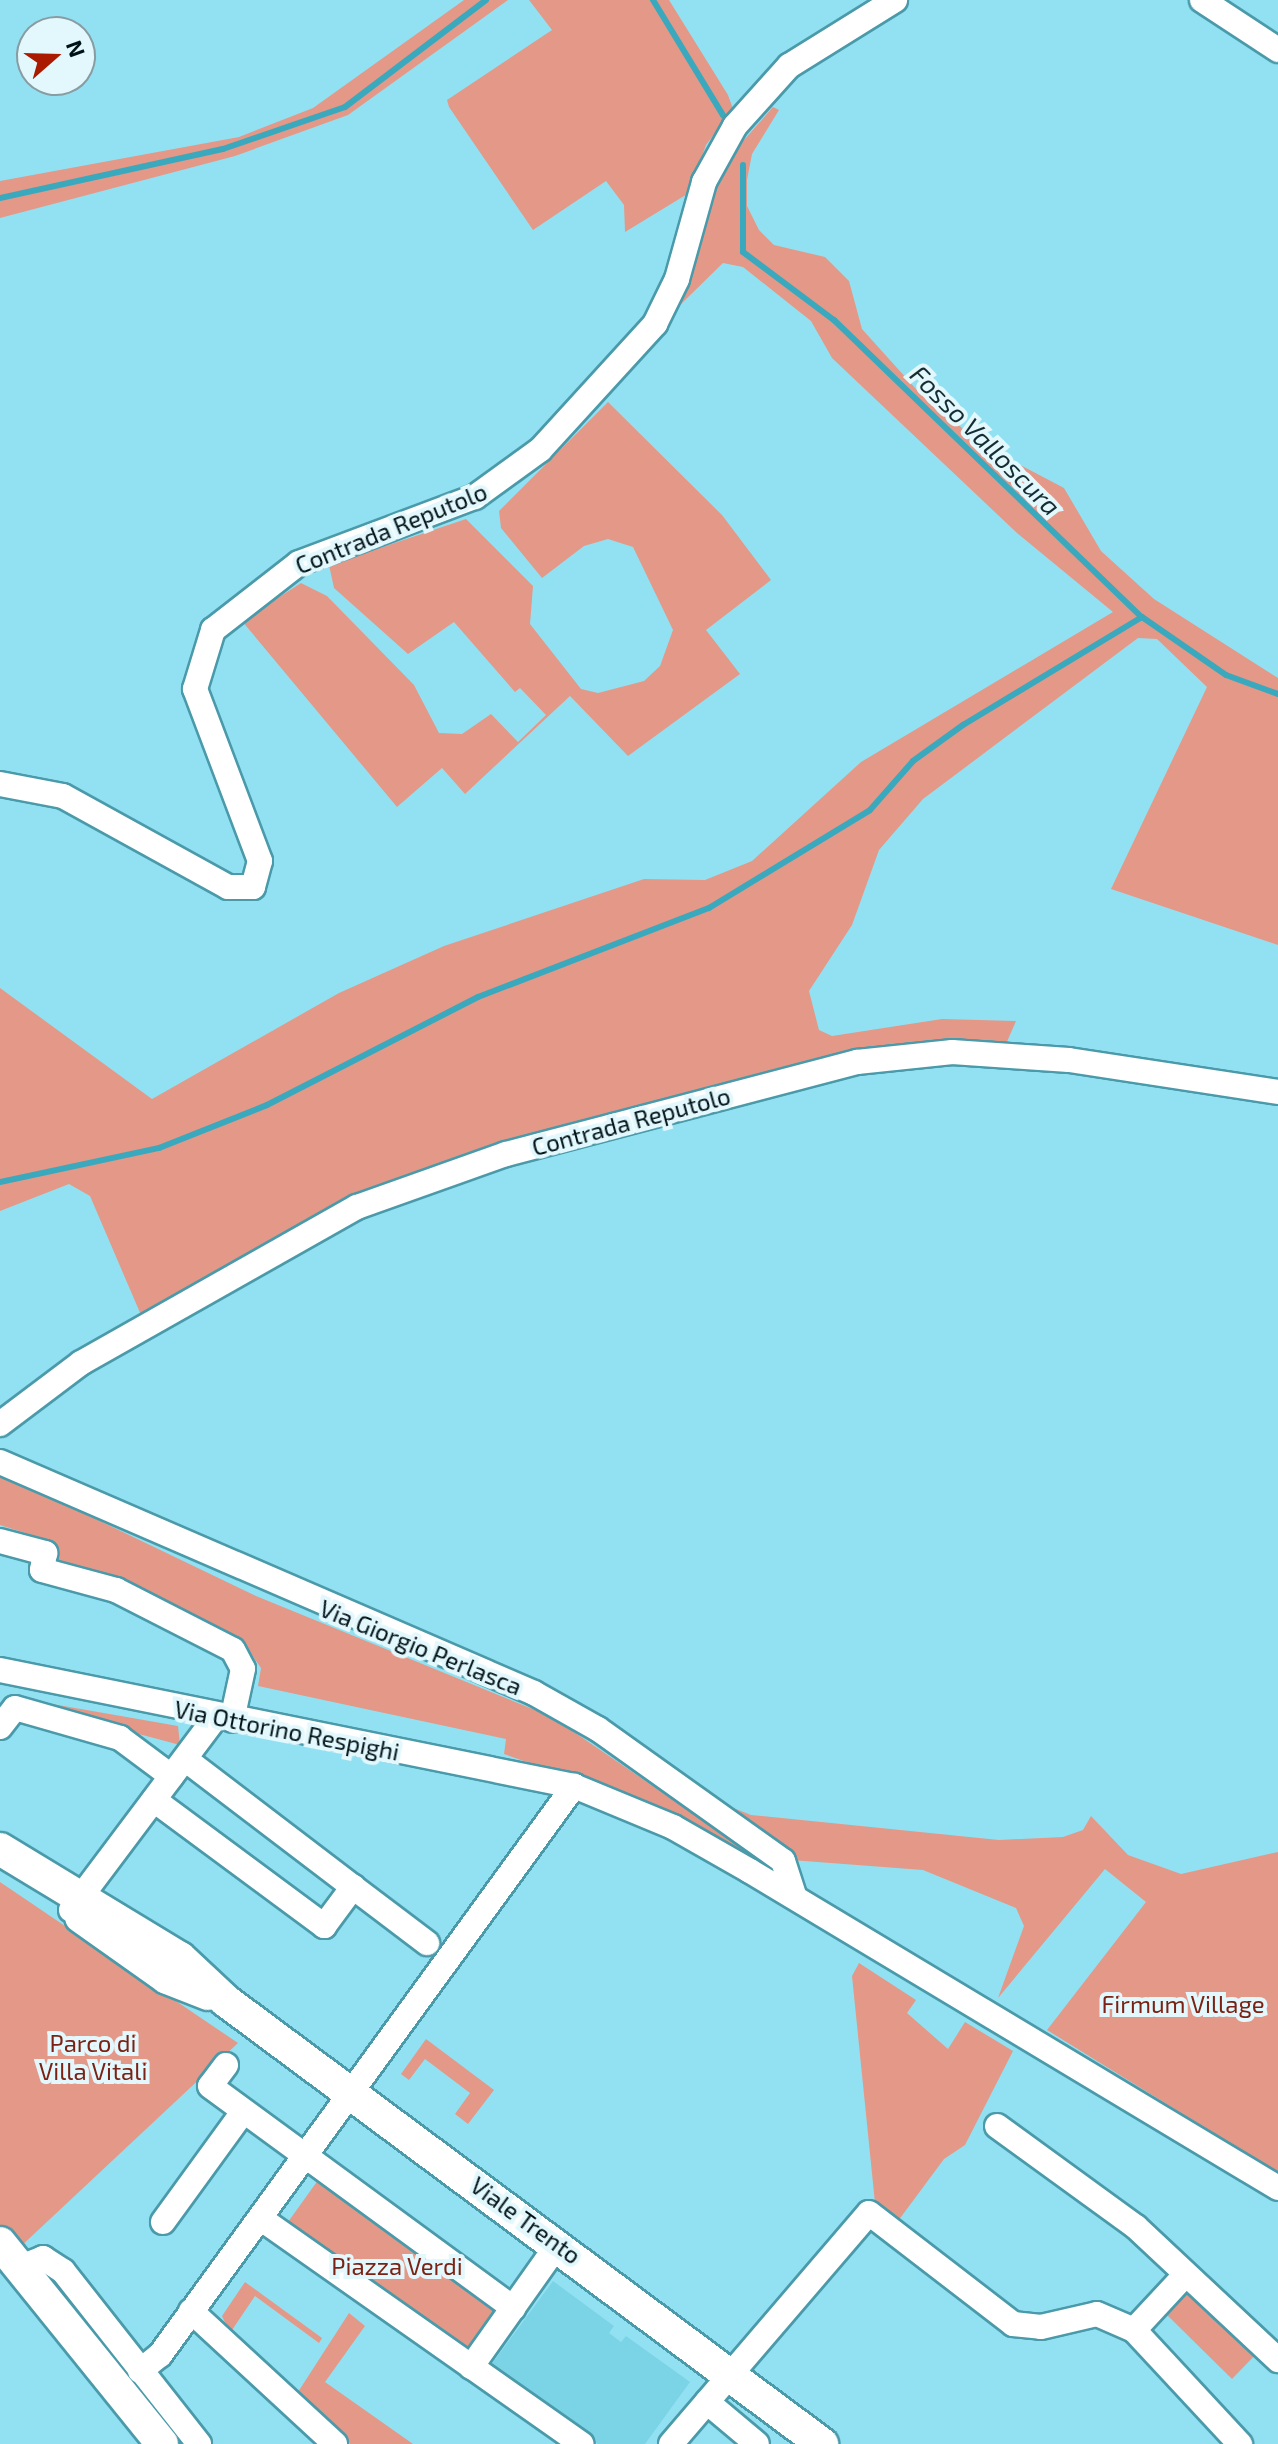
<!DOCTYPE html>
<style>
body{margin:0}
#map{position:relative;width:1278px;height:2444px;overflow:hidden;background:#92e1f2;font-family:"Exo 2",sans-serif}
div>[style]{position:absolute}
[style*='--x']{left:calc(var(--x)*1px);top:calc(var(--y)*1px);width:calc(var(--w)*1px);rotate:calc(var(--a)*1deg)}
.built>*{inset:0;background:#7ad4e6}
.green>*{inset:0;background:#e49888}
.stream>*{height:6px;margin:-3px;padding:0 3px;transform-origin:3px;border-radius:3px;background:#3aa9bd}
.roads{filter:drop-shadow(2px 0 #4a9aaa) drop-shadow(-2px 0 #4a9aaa) drop-shadow(0 2px #4a9aaa) drop-shadow(0 -2px #4a9aaa)}
.minor>*{height:24px;margin:-12px;padding:0 12px;transform-origin:12px;border-radius:12px;background:#fff}
.major>*{height:32px;margin:-16px;padding:0 16px;transform-origin:16px;border-radius:16px;background:#fff}
span{translate:-50% -50%;white-space:nowrap;text-align:center;line-height:1.15;-webkit-text-stroke:8px #e2f8fd;paint-order:stroke}
.street-label{font-size:24px;color:#001216}
.park-label{font-size:24px;color:#7b2214}
.water-label{font-size:26px;color:#152d32;font-style:italic}
.north{position:absolute;left:16px;top:16px;width:80px;height:80px;box-sizing:border-box;background:#e2f8fd;border:2px solid #889ca1;border-radius:50%;rotate:70deg;font-size:22px;font-weight:700;line-height:32px;text-align:center;color:#001216}
.north::after{content:'';display:block;margin:auto;width:28px;height:36px;background:#aa1a00;clip-path:polygon(50% 0,100% 100%,50% 72%,0 100%)}
</style>
<div id="map">
<div class="built">
<div style="clip-path:polygon(553px 2281px,614px 2326px,609px 2333px,621px 2342px,626px 2336px,690px 2382px,645px 2444px,598px 2444px,491px 2365px)"></div>
</div>
<div class="green">
<div style="clip-path:polygon(464px 0,508px 0,348px 115px,235px 156px,0 218px,0 181px,239px 137px,313px 108px)"></div>
<div style="clip-path:polygon(529px 0,669px 0,728px 95px,733px 109px,706px 145px,689px 193px,625px 232px,624px 205px,606px 181px,533px 230px,449px 107px,447px 100px,552px 30px)"></div>
<div style="clip-path:polygon(773px 107px,779px 110px,752px 154px,747px 180px,747px 206px,759px 230px,774px 245px,825px 257px,849px 281px,862px 329px,916px 389px,982px 445px,1064px 488px,1101px 551px,1154px 599px,1278px 678px,1278px 945px,1111px 889px,1207px 687px,1157px 639px,1138px 638px,923px 799px,879px 850px,852px 925px,809px 991px,819px 1030px,832px 1036px,942px 1019px,1016px 1021px,1006px 1044px,662px 1106px,239px 1261px,141px 1315px,90px 1196px,69px 1184px,0 1211px,0 988px,152px 1099px,339px 993px,444px 946px,644px 879px,705px 880px,752px 861px,861px 762px,1113px 612px,1017px 533px,832px 358px,811px 321px,743px 267px,723px 263px,678px 307px,714px 186px,729px 157px)"></div>
<div style="clip-path:polygon(608px 402px,722px 515px,771px 580px,706px 630px,740px 674px,628px 756px,570px 696px,465px 794px,442px 768px,397px 807px,242px 621px,301px 583px,327px 596px,414px 685px,439px 733px,462px 734px,491px 714px,518px 742px,546px 715px,520px 688px,515px 692px,454px 622px,408px 654px,334px 588px,329px 565px,466px 519px,533px 586px,530px 624px,581px 689px,598px 693px,644px 681px,660px 666px,673px 630px,633px 547px,608px 539px,584px 546px,542px 578px,501px 528px,499px 511px)"></div>
<div style="clip-path:polygon(0 1473px,256px 1596px,552px 1717px,764px 1862px,660px 1809px,504px 1754px,506px 1739px,258px 1686px,261px 1668px,243px 1642px,124px 1581px,53px 1566px,57px 1543px,0 1525px)"></div>
<div style="clip-path:polygon(18px 1698px,178px 1726px,180px 1745px,19px 1702px)"></div>
<div style="clip-path:polygon(698px 1794px,751px 1815px,999px 1840px,1063px 1837px,1083px 1830px,1091px 1816px,1128px 1855px,1181px 1874px,1278px 1852px,1278px 2173px,1047px 2030px,1146px 1902px,1105px 1869px,998px 1998px,1024px 1926px,1016px 1908px,923px 1870px,791px 1860px,778px 1842px)"></div>
<div style="clip-path:polygon(0 1882px,238px 2043px,18px 2249px,0 2227px)"></div>
<div style="clip-path:polygon(859px 1963px,916px 2000px,907px 2013px,948px 2049px,965px 2022px,1013px 2051px,965px 2145px,944px 2159px,898px 2221px,875px 2203px,852px 1976px)"></div>
<div style="clip-path:polygon(426px 2039px,494px 2090px,468px 2124px,455px 2114px,470px 2093px,425px 2059px,409px 2080px,401px 2074px)"></div>
<div style="clip-path:polygon(321px 2176px,506px 2310px,473px 2356px,288px 2222px)"></div>
<div style="clip-path:polygon(245px 2282px,322px 2338px,319px 2343px,255px 2296px,230px 2333px,222px 2316px)"></div>
<div style="clip-path:polygon(1189px 2284px,1259px 2351px,1232px 2379px,1164px 2312px)"></div>
<div style="clip-path:polygon(349px 2313px,365px 2326px,325px 2382px,413px 2444px,350px 2444px,298px 2392px)"></div>
</div>
<div class="stream">
<div style="--x:653;--y:0;--w:135;--a:58.7"></div>
<div style="--x:743;--y:165;--w:87;--a:90"></div>
<div style="--x:743;--y:252;--w:114;--a:36.8"></div>
<div style="--x:834;--y:320;--w:428;--a:44"></div>
<div style="--x:1142;--y:617;--w:102;--a:34.6"></div>
<div style="--x:1226;--y:675;--w:55;--a:20.1"></div>
<div style="--x:0;--y:198;--w:228;--a:-12.4"></div>
<div style="--x:223;--y:149;--w:129;--a:-19"></div>
<div style="--x:345;--y:107;--w:177;--a:-37.2"></div>
<div style="--x:0;--y:1182;--w:163;--a:-12.1"></div>
<div style="--x:159;--y:1148;--w:116;--a:-21.7"></div>
<div style="--x:267;--y:1105;--w:237;--a:-27.1"></div>
<div style="--x:478;--y:997;--w:248;--a:-21.1"></div>
<div style="--x:709;--y:908;--w:188;--a:-31.3"></div>
<div style="--x:870;--y:810;--w:65;--a:-48.7"></div>
<div style="--x:913;--y:761;--w:62;--a:-35.8"></div>
<div style="--x:963;--y:725;--w:209;--a:-31.1"></div>
</div>
<div class="roads">
<div class="minor">
<div style="--x:1202;--y:0;--w:91;--a:33.3"></div>
<div style="--x:0;--y:784;--w:64;--a:10.8"></div>
<div style="--x:63;--y:796;--w:188;--a:28.9"></div>
<div style="--x:228;--y:887;--w:25;--a:0"></div>
<div style="--x:253;--y:887;--w:27;--a:-75"></div>
<div style="--x:260;--y:861;--w:184;--a:-110.7"></div>
<div style="--x:195;--y:689;--w:62;--a:-73"></div>
<div style="--x:213;--y:630;--w:109;--a:-37.9"></div>
<div style="--x:299;--y:563;--w:188;--a:-20.6"></div>
<div style="--x:475;--y:497;--w:80;--a:-35.9"></div>
<div style="--x:540;--y:450;--w:171;--a:-47.6"></div>
<div style="--x:655;--y:324;--w:50;--a:-63.9"></div>
<div style="--x:677;--y:279;--w:101;--a:-74.4"></div>
<div style="--x:704;--y:182;--w:64;--a:-61"></div>
<div style="--x:735;--y:126;--w:81;--a:-48"></div>
<div style="--x:789;--y:66;--w:125;--a:-31.9"></div>
<div style="--x:0;--y:1424;--w:101;--a:-37"></div>
<div style="--x:81;--y:1363;--w:317;--a:-29.5"></div>
<div style="--x:357;--y:1207;--w:158;--a:-19.6"></div>
<div style="--x:506;--y:1154;--w:363;--a:-14.7"></div>
<div style="--x:857;--y:1062;--w:96;--a:-6"></div>
<div style="--x:952;--y:1052;--w:117;--a:3.9"></div>
<div style="--x:1069;--y:1060;--w:211;--a:8.7"></div>
<div style="--x:0;--y:1462;--w:582;--a:23.39"></div>
<div style="--x:534;--y:1693;--w:73;--a:29.4"></div>
<div style="--x:598;--y:1729;--w:227;--a:35.5"></div>
<div style="--x:783;--y:1861;--w:38;--a:72"></div>
<div style="--x:0;--y:1541;--w:47;--a:14.9"></div>
<div style="--x:45;--y:1553;--w:17;--a:100"></div>
<div style="--x:42;--y:1570;--w:77;--a:15.1"></div>
<div style="--x:116;--y:1590;--w:131;--a:27.1"></div>
<div style="--x:233;--y:1650;--w:21;--a:62"></div>
<div style="--x:243;--y:1669;--w:52;--a:102.2"></div>
<div style="--x:0;--y:1670;--w:586;--a:11.43"></div>
<div style="--x:574;--y:1786;--w:107;--a:22.5"></div>
<div style="--x:673;--y:1827;--w:89;--a:29.7"></div>
<div style="--x:750;--y:1871;--w:616;--a:30.98"></div>
<div style="--x:0;--y:1727;--w:24;--a:-52"></div>
<div style="--x:15;--y:1708;--w:109;--a:15.9"></div>
<div style="--x:120;--y:1738;--w:64;--a:36.7"></div>
<div style="--x:154;--y:1800;--w:212;--a:36.5"></div>
<div style="--x:324;--y:1926;--w:49;--a:-53.4"></div>
<div style="--x:353;--y:1887;--w:211;--a:-142.7"></div>
<div style="--x:353;--y:1887;--w:93;--a:37.1"></div>
<div style="--x:71;--y:1910;--w:241;--a:-53.1"></div>
<div style="--x:226;--y:2065;--w:26;--a:127"></div>
<div style="--x:210;--y:2086;--w:376;--a:36.2"></div>
<div style="--x:997;--y:2126;--w:172;--a:36"></div>
<div style="--x:1136;--y:2227;--w:195;--a:43.1"></div>
<div style="--x:260;--y:2218;--w:393;--a:35.1"></div>
<div style="--x:163;--y:2222;--w:136;--a:-54"></div>
<div style="--x:21;--y:2267;--w:24;--a:-22"></div>
<div style="--x:43;--y:2258;--w:24;--a:33"></div>
<div style="--x:63;--y:2271;--w:220;--a:51.8"></div>
<div style="--x:191;--y:2311;--w:196;--a:42.7"></div>
<div style="--x:1134;--y:2330;--w:76;--a:-47.1"></div>
<div style="--x:471;--y:2367;--w:151;--a:-54.7"></div>
<div style="--x:140;--y:2371;--w:26;--a:-39"></div>
<div style="--x:160;--y:2355;--w:704;--a:-53.96"></div>
<div style="--x:707;--y:2402;--w:65;--a:40"></div>
<div style="--x:671;--y:2444;--w:304;--a:-49.4"></div>
<div style="--x:869;--y:2213;--w:182;--a:37.6"></div>
<div style="--x:1013;--y:2324;--w:28;--a:6"></div>
<div style="--x:1041;--y:2327;--w:57;--a:-13.1"></div>
<div style="--x:1097;--y:2314;--w:40;--a:23.4"></div>
<div style="--x:1134;--y:2330;--w:156;--a:47.1"></div>
</div>
<div class="major">
<div style="--x:0;--y:1849;--w:210;--a:31.2"></div>
<div style="--x:180;--y:1958;--w:63;--a:43.1"></div>
<div style="--x:226;--y:2001;--w:743;--a:36.62"></div>
<div style="--x:81;--y:1917;--w:105;--a:35.3"></div>
<div style="--x:167;--y:1978;--w:44;--a:21.3"></div>
<div style="--x:0;--y:2243;--w:258;--a:51.1"></div>
</div>
</div>
<div class="street-label">
<span style="left:391px;top:528px;rotate:-22deg">Contrada Reputolo</span>
<span style="left:631px;top:1121px;rotate:-15deg">Contrada Reputolo</span>
<span style="left:421px;top:1647px;rotate:22deg">Via Giorgio Perlasca</span>
<span style="left:287px;top:1730px;rotate:11deg">Via Ottorino Respighi</span>
<span style="left:526px;top:2220px;rotate:36deg">Viale Trento</span>
</div>
<div class="park-label">
<span style="left:1183px;top:2004px">Firmum Village</span>
<span style="left:93px;top:2057px">Parco di<br>Villa Vitali</span>
<span style="left:397px;top:2266px">Piazza Verdi</span>
</div>
<div class="water-label">
<span style="left:986px;top:440px;rotate:45deg">Fosso Valloscura</span>
</div>
<div class="north">N</div>
</div>
